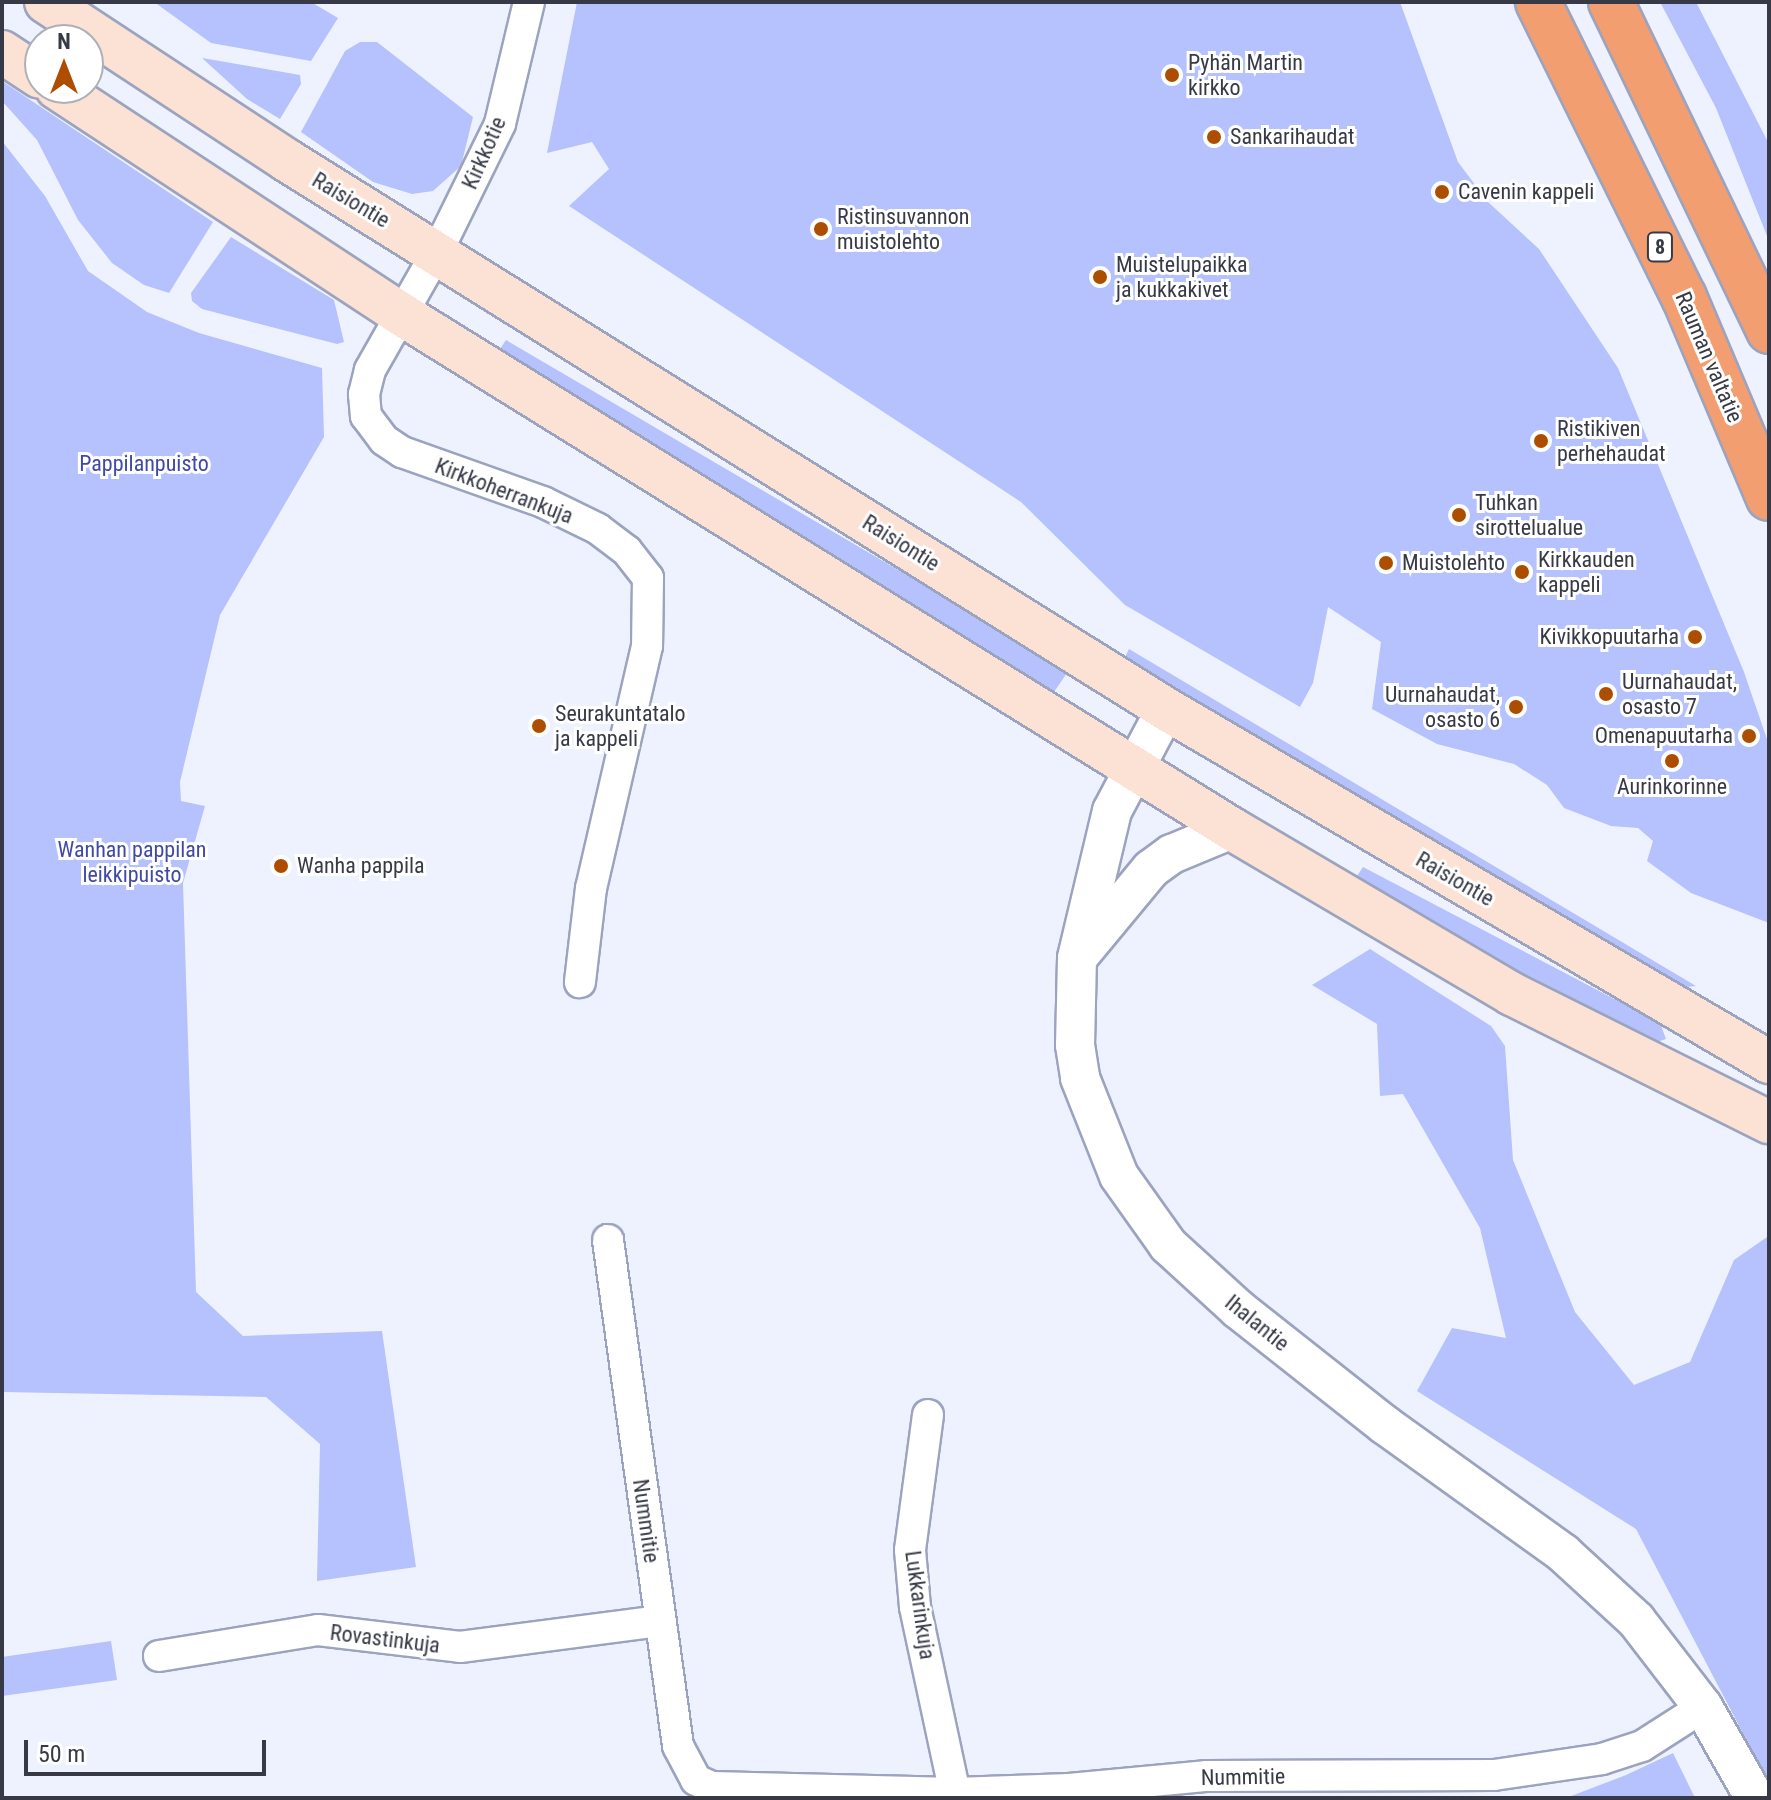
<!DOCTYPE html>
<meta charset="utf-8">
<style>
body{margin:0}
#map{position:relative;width:1771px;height:1800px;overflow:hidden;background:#eef2fe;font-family:"Roboto Condensed",sans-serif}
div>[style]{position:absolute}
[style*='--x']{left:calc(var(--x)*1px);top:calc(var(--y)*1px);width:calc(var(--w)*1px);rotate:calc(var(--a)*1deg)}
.green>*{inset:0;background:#b5c2fd}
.roads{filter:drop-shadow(2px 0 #9ca3bf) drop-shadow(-2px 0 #9ca3bf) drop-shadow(0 2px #9ca3bf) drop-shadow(0 -2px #9ca3bf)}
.minor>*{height:30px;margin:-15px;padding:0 15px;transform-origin:15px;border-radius:15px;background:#fff}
.tertiary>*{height:38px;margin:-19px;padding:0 19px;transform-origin:19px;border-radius:19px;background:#fff}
.secondary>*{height:42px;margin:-21px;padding:0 21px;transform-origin:21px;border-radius:21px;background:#fbe2d4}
.motorway>*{height:44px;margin:-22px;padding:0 22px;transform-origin:22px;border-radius:22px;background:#f39e70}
.dots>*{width:22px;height:22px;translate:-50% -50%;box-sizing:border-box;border:4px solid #fff;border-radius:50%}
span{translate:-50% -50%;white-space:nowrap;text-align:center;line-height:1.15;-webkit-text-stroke:6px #fff;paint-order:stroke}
.shield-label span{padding:2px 6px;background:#fff;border:2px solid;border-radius:6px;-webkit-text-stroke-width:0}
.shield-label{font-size:20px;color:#373a46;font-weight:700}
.poi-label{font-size:22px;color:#373a46}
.left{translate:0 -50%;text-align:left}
.right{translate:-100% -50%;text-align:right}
.street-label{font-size:22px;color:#373a46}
.park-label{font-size:22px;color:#4049a5}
.frame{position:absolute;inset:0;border:4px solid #373a46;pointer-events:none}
.north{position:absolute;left:24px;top:24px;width:80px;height:80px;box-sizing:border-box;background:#fff;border:2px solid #afb0b5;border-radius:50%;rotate:0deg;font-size:22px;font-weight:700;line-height:32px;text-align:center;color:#373a46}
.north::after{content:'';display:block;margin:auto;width:28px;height:36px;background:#ad4d00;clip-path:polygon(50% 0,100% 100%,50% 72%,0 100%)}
.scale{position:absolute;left:24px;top:1740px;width:242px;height:36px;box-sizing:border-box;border:4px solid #373a46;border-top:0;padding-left:10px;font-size:24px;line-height:28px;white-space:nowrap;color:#373a46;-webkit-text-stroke:6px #fff;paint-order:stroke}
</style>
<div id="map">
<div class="green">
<div style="clip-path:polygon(154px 2px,311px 2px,338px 18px,311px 61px,211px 43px)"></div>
<div style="clip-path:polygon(577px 2px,1400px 2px,1458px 162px,1488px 202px,1539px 249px,1618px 368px,1744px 672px,1769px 745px,1769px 923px,1691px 893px,1647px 861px,1653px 841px,1638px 828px,1611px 826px,1564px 808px,1547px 785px,1514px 764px,1437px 744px,1372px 709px,1381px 642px,1328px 607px,1313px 683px,1300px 707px,1125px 605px,1021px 502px,569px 206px,609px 169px,592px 142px,547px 153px)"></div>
<div style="clip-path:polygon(1660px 2px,1696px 2px,1769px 144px,1769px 241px,1716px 108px)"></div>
<div style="clip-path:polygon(360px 42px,377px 42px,473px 117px,461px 166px,433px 191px,412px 194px,373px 182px,301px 132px,345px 51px)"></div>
<div style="clip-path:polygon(202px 58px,300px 75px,301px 84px,280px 119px,247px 99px)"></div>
<div style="clip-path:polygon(2px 81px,213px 222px,169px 293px,144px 285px,112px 263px,78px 220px,37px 140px,2px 101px)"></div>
<div style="clip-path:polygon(2px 141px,45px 196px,88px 271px,147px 312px,199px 333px,322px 368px,324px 437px,220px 615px,180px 782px,181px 801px,205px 806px,183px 883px,196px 1292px,243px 1336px,382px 1331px,416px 1567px,317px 1581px,320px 1444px,266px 1397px,2px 1392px)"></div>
<div style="clip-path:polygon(231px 237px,334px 300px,344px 342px,337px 344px,202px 309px,192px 301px,191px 293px)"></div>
<div style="clip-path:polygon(506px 340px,1069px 670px,1054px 692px,500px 349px)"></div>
<div style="clip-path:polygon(1129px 649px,1696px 986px,1677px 988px,1125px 657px)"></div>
<div style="clip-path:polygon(1363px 867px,1660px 1023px,1666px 1039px,1654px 1043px,1639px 1038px,1530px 979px,1355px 879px)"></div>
<div style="clip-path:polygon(1370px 949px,1491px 1026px,1505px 1046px,1513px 1160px,1575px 1312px,1634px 1385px,1690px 1362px,1734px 1260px,1767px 1237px,1769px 1783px,1636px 1529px,1417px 1391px,1452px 1328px,1506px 1338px,1480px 1228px,1403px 1094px,1380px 1096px,1377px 1024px,1312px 985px)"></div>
<div style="clip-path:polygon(111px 1641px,117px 1680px,2px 1696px,2px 1657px)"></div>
<div style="clip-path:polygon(1673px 1753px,1695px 1798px,1566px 1798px,1626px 1775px)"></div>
</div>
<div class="roads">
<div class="minor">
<div style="--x:529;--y:2;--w:125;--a:103.4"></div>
<div style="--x:500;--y:124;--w:143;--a:116.2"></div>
<div style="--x:437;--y:252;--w:136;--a:119.6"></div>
<div style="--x:370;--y:370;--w:25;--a:104"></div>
<div style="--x:364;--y:394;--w:22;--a:85"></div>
<div style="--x:366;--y:416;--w:30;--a:53"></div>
<div style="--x:384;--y:440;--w:22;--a:34"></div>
<div style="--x:402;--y:452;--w:150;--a:19.5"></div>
<div style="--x:543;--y:502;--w:61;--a:26.1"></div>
<div style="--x:598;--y:529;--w:36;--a:37"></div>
<div style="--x:627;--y:551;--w:34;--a:52"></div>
<div style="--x:648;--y:578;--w:68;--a:90.8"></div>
<div style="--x:647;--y:646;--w:248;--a:103"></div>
<div style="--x:591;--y:888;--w:95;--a:96.7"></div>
<div style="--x:608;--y:1240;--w:511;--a:82.12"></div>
<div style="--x:678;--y:1746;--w:38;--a:62"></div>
<div style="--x:696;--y:1780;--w:17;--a:24"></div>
<div style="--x:712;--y:1787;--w:243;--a:1.4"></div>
<div style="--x:955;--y:1793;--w:114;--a:-2"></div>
<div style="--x:1069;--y:1789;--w:139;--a:-5.4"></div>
<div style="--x:1207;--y:1776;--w:287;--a:-0.2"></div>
<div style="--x:1494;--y:1775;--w:109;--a:-8.4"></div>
<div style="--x:1602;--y:1759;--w:42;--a:-18"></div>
<div style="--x:1642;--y:1746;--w:72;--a:-32.6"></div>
<div style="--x:928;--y:1415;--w:136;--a:97.6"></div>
<div style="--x:910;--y:1550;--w:57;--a:85"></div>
<div style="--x:915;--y:1607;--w:190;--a:77.9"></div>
<div style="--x:159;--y:1656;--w:161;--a:-9.3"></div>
<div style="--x:318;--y:1630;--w:143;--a:6.8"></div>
<div style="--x:460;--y:1647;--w:202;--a:-7.4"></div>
</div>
<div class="tertiary">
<div style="--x:1166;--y:709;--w:115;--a:117.9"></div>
<div style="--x:1112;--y:811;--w:151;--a:103.4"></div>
<div style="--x:1077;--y:958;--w:87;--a:91.3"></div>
<div style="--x:1075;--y:1045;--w:33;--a:81"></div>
<div style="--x:1080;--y:1078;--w:105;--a:68.3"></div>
<div style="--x:1119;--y:1176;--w:85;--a:54.6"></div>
<div style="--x:1168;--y:1245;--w:95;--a:42.4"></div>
<div style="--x:1238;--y:1309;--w:187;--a:38.3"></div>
<div style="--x:1385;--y:1425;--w:219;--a:35.7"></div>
<div style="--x:1563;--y:1553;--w:99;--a:42.5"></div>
<div style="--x:1636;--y:1620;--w:110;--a:52.4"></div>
<div style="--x:1703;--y:1707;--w:105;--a:60.3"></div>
<div style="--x:1079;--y:956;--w:113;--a:-50.4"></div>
<div style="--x:1151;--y:869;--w:26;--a:-36"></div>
<div style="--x:1172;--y:854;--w:65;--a:-22.6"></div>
</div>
<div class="secondary">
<div style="--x:46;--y:2;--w:290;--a:33.3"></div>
<div style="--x:288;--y:161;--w:1035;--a:31.97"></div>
<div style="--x:1166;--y:709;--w:699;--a:30.34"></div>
<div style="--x:2;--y:52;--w:45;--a:33.3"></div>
<div style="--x:57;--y:88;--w:412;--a:33.3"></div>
<div style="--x:401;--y:314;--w:978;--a:31.79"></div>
<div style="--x:1232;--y:829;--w:325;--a:30.5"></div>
<div style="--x:1512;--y:994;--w:287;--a:26.5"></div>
</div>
<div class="motorway">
<div style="--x:1538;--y:2;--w:329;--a:63.7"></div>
<div style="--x:1684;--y:297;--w:218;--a:67.1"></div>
<div style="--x:1611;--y:2;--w:365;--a:64.3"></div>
</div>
</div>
<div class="dots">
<div style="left:1172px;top:75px;background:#ad4d00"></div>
<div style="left:1214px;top:137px;background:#ad4d00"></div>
<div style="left:1442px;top:192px;background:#ad4d00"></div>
<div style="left:821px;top:229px;background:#ad4d00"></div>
<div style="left:1100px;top:277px;background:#ad4d00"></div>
<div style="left:1541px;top:441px;background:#ad4d00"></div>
<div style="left:1459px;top:515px;background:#ad4d00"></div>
<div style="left:1386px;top:563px;background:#ad4d00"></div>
<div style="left:1522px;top:572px;background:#ad4d00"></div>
<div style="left:1695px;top:637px;background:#ad4d00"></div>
<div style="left:1606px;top:694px;background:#ad4d00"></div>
<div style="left:1516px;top:707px;background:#ad4d00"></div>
<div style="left:539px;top:726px;background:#ad4d00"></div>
<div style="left:1749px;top:736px;background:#ad4d00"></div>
<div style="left:1672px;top:761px;background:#ad4d00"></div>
<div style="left:281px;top:866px;background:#ad4d00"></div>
</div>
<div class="shield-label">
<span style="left:1660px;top:247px">8</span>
</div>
<div class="poi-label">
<span class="left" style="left:1188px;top:75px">Pyhän Martin<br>kirkko</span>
<span class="left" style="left:1230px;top:137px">Sankarihaudat</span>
<span class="left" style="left:1458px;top:192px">Cavenin kappeli</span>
<span class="left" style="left:837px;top:229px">Ristinsuvannon<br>muistolehto</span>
<span class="left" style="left:1116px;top:277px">Muistelupaikka<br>ja kukkakivet</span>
<span class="left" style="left:1557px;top:441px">Ristikiven<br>perhehaudat</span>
<span class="left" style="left:1475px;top:515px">Tuhkan<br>sirottelualue</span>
<span class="left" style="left:1538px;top:572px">Kirkkauden<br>kappeli</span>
<span class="left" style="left:1402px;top:563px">Muistolehto</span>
<span class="right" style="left:1679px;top:637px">Kivikkopuutarha</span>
<span class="left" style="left:1622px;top:694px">Uurnahaudat,<br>osasto 7</span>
<span class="right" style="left:1500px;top:707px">Uurnahaudat,<br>osasto 6</span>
<span class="left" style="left:555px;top:726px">Seurakuntatalo<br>ja kappeli</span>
<span class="right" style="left:1733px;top:736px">Omenapuutarha</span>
<span style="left:1672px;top:787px">Aurinkorinne</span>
<span class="left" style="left:297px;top:866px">Wanha pappila</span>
</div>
<div class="street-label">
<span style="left:484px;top:153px;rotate:-66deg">Kirkkotie</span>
<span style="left:351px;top:200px;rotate:31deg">Raisiontie</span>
<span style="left:1709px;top:357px;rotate:67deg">Rauman valtatie</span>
<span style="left:504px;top:491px;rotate:21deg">Kirkkoherrankuja</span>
<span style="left:901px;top:543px;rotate:32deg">Raisiontie</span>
<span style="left:1455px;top:879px;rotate:30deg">Raisiontie</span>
<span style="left:1257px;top:1323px;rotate:39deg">Ihalantie</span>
<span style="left:646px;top:1521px;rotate:82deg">Nummitie</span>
<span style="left:920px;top:1605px;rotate:82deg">Lukkarinkuja</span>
<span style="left:385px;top:1639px;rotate:7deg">Rovastinkuja</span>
<span style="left:1243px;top:1777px;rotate:-1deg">Nummitie</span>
</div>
<div class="park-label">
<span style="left:144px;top:464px">Pappilanpuisto</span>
<span style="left:132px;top:862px">Wanhan pappilan<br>leikkipuisto</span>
</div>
<div class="frame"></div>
<div class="north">N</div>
<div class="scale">50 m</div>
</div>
